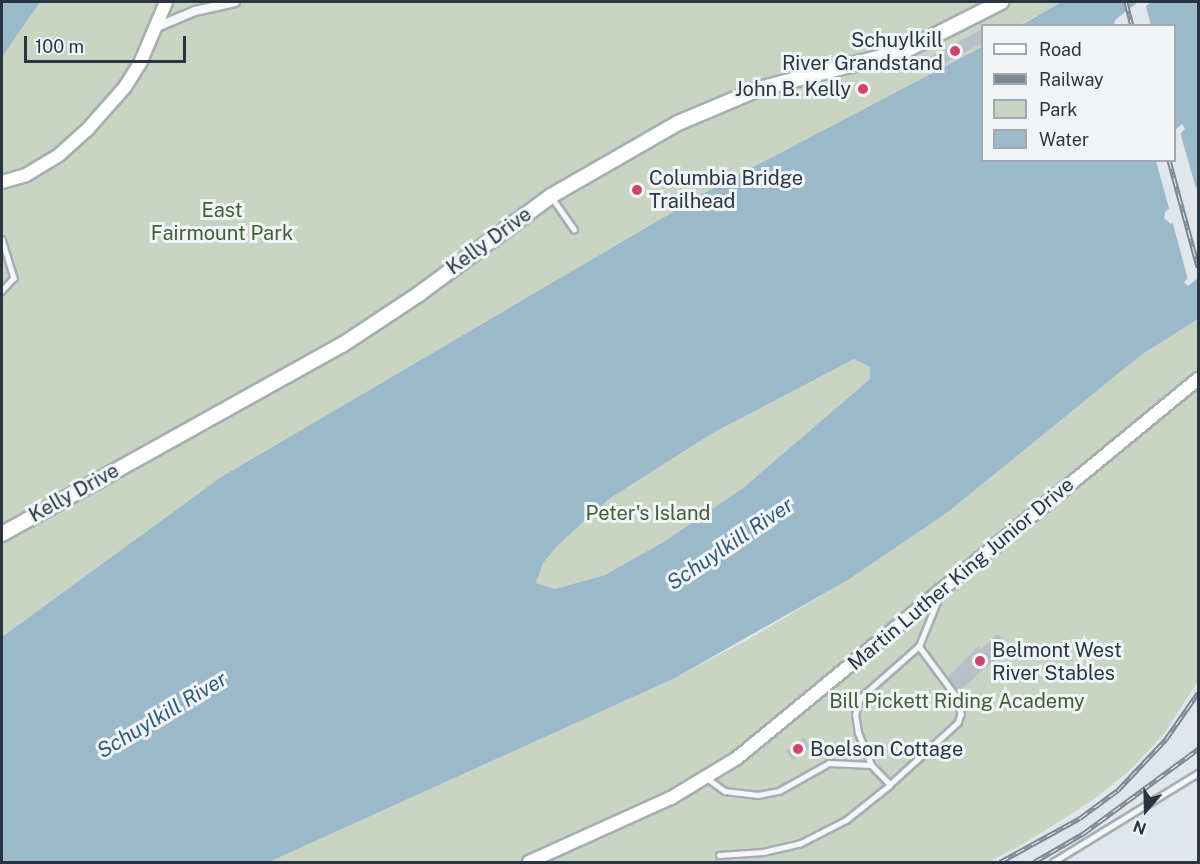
<!DOCTYPE html>
<style>
body{margin:0}
#map{position:relative;width:1200px;height:864px;overflow:hidden;background:#e1e6ea;font-family:"Public Sans",sans-serif}
div>[style]{position:absolute}
[style*='--x']{left:calc(var(--x)*1px);top:calc(var(--y)*1px);width:calc(var(--w)*1px);rotate:calc(var(--a)*1deg)}
.green>*{inset:0;background:#c9d4c2}
.water>*{inset:0;background:#9bb9ca}
.pier>*{inset:0;background:#e1e6ea}
.building>*{inset:0;background:#b8c0c7}
.roads{filter:drop-shadow(2px 0 #a6aeb4) drop-shadow(-2px 0 #a6aeb4) drop-shadow(0 2px #a6aeb4) drop-shadow(0 -2px #a6aeb4)}
.lane>*{height:4.5px;margin:-2.25px;padding:0 2.25px;transform-origin:2.25px;border-radius:2.25px;background:#f4f6f8}
.street>*{height:8px;margin:-4px;padding:0 4px;transform-origin:4px;border-radius:4px;background:#f4f6f8}
.secondary>*{height:12px;margin:-6px;padding:0 6px;transform-origin:6px;border-radius:6px;background:#fff}
.primary>*{height:14px;margin:-7px;padding:0 7px;transform-origin:7px;border-radius:7px;background:#fff}
.rail>*{height:5px;margin-top:-2.5px;transform-origin:0;background:repeating-linear-gradient(90deg,#f1f4f7 0 9px,#7a8894 0 18px);box-sizing:border-box;border-block:2px solid #7a8894}
.dots>*{width:16px;height:16px;translate:-50% -50%;box-sizing:border-box;border:3px solid #f1f4f7;border-radius:50%}
span{translate:-50% -50%;white-space:nowrap;text-align:center;line-height:1.15;-webkit-text-stroke:6px #f1f4f7;paint-order:stroke}
.poi-label{font-size:20px;color:#293642}
.right{translate:-100% -50%;text-align:right}
.left{translate:0 -50%;text-align:left}
.park-label{font-size:20px;color:#445e36}
.street-label{font-size:20px;color:#293642}
.water-label{font-size:21px;color:#325b77;font-style:italic}
.frame{position:absolute;inset:0;border:3px solid #293642;pointer-events:none}
.legend{position:absolute;left:981px;top:24px;width:195px;height:138px;box-sizing:border-box;background:#f1f4f7;border:2px solid #a1a8af;margin:0;padding:8px 10px;list-style:none;font-size:18px;color:#293642}
.legend li{display:flex;align-items:center;gap:12px;height:30px}
.legend b{width:30px;border:2px solid #a1a8af}
.north{position:absolute;left:1116px;top:780px;width:60px;height:60px;-webkit-text-stroke:4px #f1f4f7;paint-order:stroke;rotate:200deg;font-size:16px;font-weight:700;line-height:24px;text-align:center;color:#293642}
.north::after{content:'';display:block;margin:auto;width:21px;height:27px;background:#293642;clip-path:polygon(50% 0,100% 100%,50% 72%,0 100%)}
.scale{position:absolute;left:24px;top:36px;width:162px;height:27px;box-sizing:border-box;border:3px solid #293642;border-top:0;padding-left:8px;font-size:18px;line-height:21px;white-space:nowrap;color:#293642;-webkit-text-stroke:4px #f1f4f7;paint-order:stroke}
</style>
<div id="map">
<div class="green">
<div style="clip-path:polygon(2px 2px,1061px 2px,1020px 25px,982px 26px,982px 47px,717px 186px,221px 477px,2px 637px)"></div>
<div style="clip-path:polygon(1198px 319px,1198px 681px,1164px 734px,1128px 772px,1093px 800px,1020px 846px,988px 862px,269px 862px,675px 678px,749px 639px,848px 580px,948px 512px,1141px 355px)"></div>
<div style="clip-path:polygon(854px 359px,870px 367px,870px 379px,743px 488px,665px 541px,605px 575px,555px 589px,536px 583px,543px 563px,558px 545px,609px 499px,711px 434px)"></div>
</div>
<div class="water">
<div style="clip-path:polygon(2px 2px,40px 2px,2px 57px)"></div>
<div style="clip-path:polygon(1061px 2px,1138px 2px,1115px 20px,1114px 25px,1020px 26px)"></div>
<div style="clip-path:polygon(evenodd,1151px 2px,1198px 2px,1198px 186px,1165px 212px,1164px 218px,1171px 224px,1198px 203px,1198px 268px,1184px 282px,1188px 286px,1198px 278px,1198px 319px,1141px 355px,948px 512px,848px 580px,675px 678px,269px 862px,2px 862px,2px 637px,221px 477px,717px 186px,982px 47px,982px 160px,1174px 160px,1175px 140px,1185px 129px,1182px 124px,1175px 130px,1174px 26px,1122px 25px,1151px 2px,854px 359px,870px 367px,870px 379px,743px 488px,665px 541px,605px 575px,555px 589px,536px 583px,543px 563px,558px 545px,609px 499px,711px 434px,854px 359px)"></div>
</div>
<div class="pier">
<div style="clip-path:polygon(1145px 3px,1151px 25px,1119px 26px,1120px 23px)"></div>
<div style="clip-path:polygon(1180px 132px,1197px 192px,1170px 212px,1156px 161px,1174px 160px,1174px 136px)"></div>
<div style="clip-path:polygon(1198px 200px,1198px 272px,1188px 280px,1172px 220px)"></div>
</div>
<div class="building">
<div style="clip-path:polygon(982px 29px,982px 43px,932px 70px,927px 59px)"></div>
<div style="clip-path:polygon(998px 634px,1009px 648px,959px 691px,948px 677px,978px 646px,981px 649px)"></div>
<div style="clip-path:polygon(804px 737px,811px 746px,793px 760px,786px 751px)"></div>
</div>
<div class="roads">
<div class="lane">
<div style="--x:553;--y:199;--w:37;--a:55"></div>
<div style="--x:2;--y:239;--w:41;--a:72.9"></div>
<div style="--x:14;--y:278;--w:18;--a:133"></div>
<div style="--x:919;--y:646;--w:62;--a:53.5"></div>
<div style="--x:956;--y:696;--w:19;--a:74"></div>
<div style="--x:961;--y:714;--w:9;--a:108"></div>
<div style="--x:958;--y:723;--w:92;--a:137.6"></div>
<div style="--x:890;--y:785;--w:28;--a:-134"></div>
<div style="--x:871;--y:765;--w:35;--a:-112"></div>
<div style="--x:858;--y:733;--w:18;--a:-99"></div>
<div style="--x:855;--y:715;--w:18;--a:-74"></div>
<div style="--x:860;--y:698;--w:79;--a:-41.4"></div>
<div style="--x:919;--y:646;--w:53;--a:-67.8"></div>
<div style="--x:707;--y:778;--w:22;--a:36"></div>
<div style="--x:725;--y:791;--w:33;--a:7"></div>
<div style="--x:758;--y:795;--w:21;--a:-11"></div>
<div style="--x:779;--y:791;--w:57;--a:-29.2"></div>
<div style="--x:829;--y:763;--w:42;--a:2.7"></div>
<div style="--x:719;--y:855;--w:44;--a:-3.9"></div>
<div style="--x:763;--y:852;--w:37;--a:-13"></div>
<div style="--x:799;--y:844;--w:53;--a:-27.1"></div>
<div style="--x:846;--y:820;--w:56;--a:-38.5"></div>
<div style="--x:1053;--y:862;--w:170;--a:-31.5"></div>
</div>
<div class="street">
<div style="--x:157;--y:27;--w:41;--a:-22.8"></div>
<div style="--x:195;--y:11;--w:41;--a:-12.7"></div>
</div>
<div class="secondary">
<div style="--x:2;--y:182;--w:25;--a:-16"></div>
<div style="--x:26;--y:175;--w:39;--a:-31"></div>
<div style="--x:59;--y:155;--w:38;--a:-42"></div>
<div style="--x:87;--y:130;--w:57;--a:-48.5"></div>
<div style="--x:125;--y:87;--w:31;--a:-58"></div>
<div style="--x:141;--y:61;--w:64;--a:-67"></div>
<div style="--x:529;--y:862;--w:156;--a:-24.3"></div>
<div style="--x:671;--y:798;--w:77;--a:-31.2"></div>
<div style="--x:737;--y:758;--w:597;--a:-39.42"></div>
</div>
<div class="primary">
<div style="--x:2;--y:534;--w:389;--a:-29.1"></div>
<div style="--x:342;--y:345;--w:92;--a:-33.5"></div>
<div style="--x:419;--y:294;--w:164;--a:-36.6"></div>
<div style="--x:551;--y:196;--w:146;--a:-29.9"></div>
<div style="--x:678;--y:123;--w:88;--a:-22.8"></div>
<div style="--x:759;--y:89;--w:150;--a:-14.7"></div>
<div style="--x:904;--y:51;--w:109;--a:-26.8"></div>
</div>
</div>
<div class="rail">
<div style="--x:1126;--y:2;--w:25;--a:76"></div>
<div style="--x:1169;--y:160;--w:111;--a:74.8"></div>
<div style="--x:1000;--y:862;--w:91;--a:-28.8"></div>
<div style="--x:1080;--y:818;--w:47;--a:-36.4"></div>
<div style="--x:1118;--y:790;--w:70;--a:-46.7"></div>
<div style="--x:1166;--y:739;--w:56;--a:-55.2"></div>
<div style="--x:1034;--y:862;--w:58;--a:-30.1"></div>
<div style="--x:1084;--y:833;--w:142;--a:-36.4"></div>
</div>
<div class="dots">
<div style="left:955px;top:51px;background:#d1446f"></div>
<div style="left:863px;top:89px;background:#d1446f"></div>
<div style="left:637px;top:190px;background:#d1446f"></div>
<div style="left:980px;top:661px;background:#d1446f"></div>
<div style="left:798px;top:749px;background:#d1446f"></div>
</div>
<div class="poi-label">
<span class="right" style="left:943px;top:52px">Schuylkill<br>River Grandstand</span>
<span class="right" style="left:851px;top:89px">John B. Kelly</span>
<span class="left" style="left:649px;top:190px">Columbia Bridge<br>Trailhead</span>
<span class="left" style="left:992px;top:662px">Belmont West<br>River Stables</span>
<span class="left" style="left:810px;top:749px">Boelson Cottage</span>
</div>
<div class="park-label">
<span style="left:222px;top:222px">East<br>Fairmount Park</span>
<span style="left:648px;top:513px">Peter's Island</span>
<span style="left:957px;top:701px">Bill Pickett Riding Academy</span>
</div>
<div class="street-label">
<span style="left:489px;top:241px;rotate:-36deg">Kelly Drive</span>
<span style="left:74px;top:493px;rotate:-29deg">Kelly Drive</span>
<span style="left:961px;top:574px;rotate:-40deg">Martin Luther King Junior Drive</span>
</div>
<div class="water-label">
<span style="left:730px;top:544px;rotate:-34deg">Schuylkill River</span>
<span style="left:162px;top:715px;rotate:-31deg">Schuylkill River</span>
</div>
<div class="frame"></div>
<ul class="legend">
<li><b style="height:8px;background:#fff"></b>Road</li>
<li><b style="height:8px;background:#7a8894"></b>Railway</li>
<li><b style="height:16px;background:#c9d4c2"></b>Park</li>
<li><b style="height:16px;background:#9bb9ca"></b>Water</li>
</ul>
<div class="north">N</div>
<div class="scale">100 m</div>
</div>
